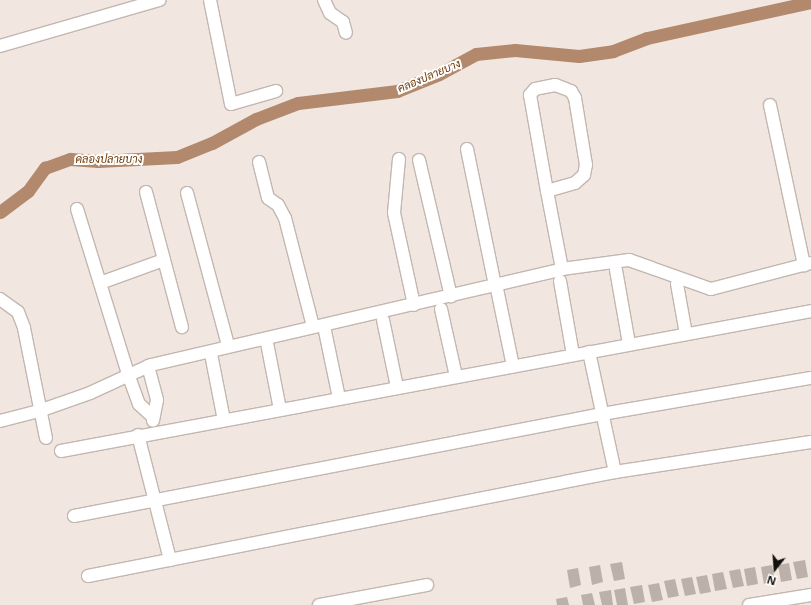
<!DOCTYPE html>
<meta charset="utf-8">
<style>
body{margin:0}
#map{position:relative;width:811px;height:605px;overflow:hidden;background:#f2e7e0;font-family:"Noto Sans",Sarabun,sans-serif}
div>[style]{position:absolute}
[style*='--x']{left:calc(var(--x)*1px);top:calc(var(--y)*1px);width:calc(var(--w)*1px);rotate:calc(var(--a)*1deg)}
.canal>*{height:13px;margin:-6.5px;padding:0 6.5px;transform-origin:6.5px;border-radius:6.5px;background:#b2896d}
.building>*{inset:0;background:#bbb1aa}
.roads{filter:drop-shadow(1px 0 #c2b7b0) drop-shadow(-1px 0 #c2b7b0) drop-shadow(0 1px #c2b7b0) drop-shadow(0 -1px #c2b7b0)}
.minor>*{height:12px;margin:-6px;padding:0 6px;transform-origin:6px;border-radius:6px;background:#fff}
span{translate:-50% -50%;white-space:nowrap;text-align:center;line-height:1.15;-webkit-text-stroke:4px #fff;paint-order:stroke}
.water-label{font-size:11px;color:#6c3703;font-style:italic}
.north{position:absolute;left:755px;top:549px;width:40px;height:40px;-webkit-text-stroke:3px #fff;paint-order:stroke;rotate:197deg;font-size:11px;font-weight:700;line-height:16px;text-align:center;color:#14100e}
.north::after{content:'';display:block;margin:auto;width:14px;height:18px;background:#14100e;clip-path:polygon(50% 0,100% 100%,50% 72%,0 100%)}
</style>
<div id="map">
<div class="canal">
<div style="--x:0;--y:212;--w:35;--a:-37"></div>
<div style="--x:28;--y:191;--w:29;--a:-54"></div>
<div style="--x:45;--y:168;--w:27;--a:-20"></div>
<div style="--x:70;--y:159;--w:28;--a:4"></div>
<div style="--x:98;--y:161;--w:79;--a:-2.9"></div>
<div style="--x:177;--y:157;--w:38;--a:-22"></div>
<div style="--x:212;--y:143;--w:50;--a:-28.6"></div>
<div style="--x:256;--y:119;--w:45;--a:-20.9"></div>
<div style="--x:298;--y:103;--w:100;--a:-6.9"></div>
<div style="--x:397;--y:91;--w:45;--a:-22"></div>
<div style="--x:439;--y:74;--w:42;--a:-28.4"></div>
<div style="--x:476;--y:54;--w:39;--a:-6"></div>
<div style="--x:515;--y:50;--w:64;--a:5.4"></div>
<div style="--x:579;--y:56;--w:34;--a:-8"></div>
<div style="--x:613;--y:51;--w:36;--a:-21"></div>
<div style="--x:647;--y:38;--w:168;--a:-12.4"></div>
</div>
<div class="building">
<div style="clip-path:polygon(805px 560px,808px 577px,797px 579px,793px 562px)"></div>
<div style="clip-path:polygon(622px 562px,625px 579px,614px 581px,610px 564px)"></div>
<div style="clip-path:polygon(789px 563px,792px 580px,781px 582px,778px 565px)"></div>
<div style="clip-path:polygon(600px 565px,603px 582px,592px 585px,589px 567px)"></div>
<div style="clip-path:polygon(772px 565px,775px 582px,764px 584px,761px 567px)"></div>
<div style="clip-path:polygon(755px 567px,758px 584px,747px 586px,744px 569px)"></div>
<div style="clip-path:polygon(578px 568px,581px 585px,570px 588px,567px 570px)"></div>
<div style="clip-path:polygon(740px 569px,744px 586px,733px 588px,729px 571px)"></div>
<div style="clip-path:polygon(723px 572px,727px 589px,715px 591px,712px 574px)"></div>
<div style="clip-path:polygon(707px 575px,711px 592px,700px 594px,696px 577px)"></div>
<div style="clip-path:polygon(692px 577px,696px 594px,685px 596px,681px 579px)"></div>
<div style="clip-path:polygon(675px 579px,679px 596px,668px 598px,664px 581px)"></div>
<div style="clip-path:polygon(659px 583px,663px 600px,652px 602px,648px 585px)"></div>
<div style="clip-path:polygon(642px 585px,645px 602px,634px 604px,630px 587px)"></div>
<div style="clip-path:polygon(625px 588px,628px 605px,617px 605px,614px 590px)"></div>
<div style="clip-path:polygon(611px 590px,613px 605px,602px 605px,599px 592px)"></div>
<div style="clip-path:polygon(592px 593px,595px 605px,583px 605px,581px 595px)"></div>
<div style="clip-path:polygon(567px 597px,569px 605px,557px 605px,556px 599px)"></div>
</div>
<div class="roads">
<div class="minor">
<div style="--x:210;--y:0;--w:106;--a:78.6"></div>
<div style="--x:231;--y:104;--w:47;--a:-16.1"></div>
<div style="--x:324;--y:0;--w:14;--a:65"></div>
<div style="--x:330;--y:13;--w:16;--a:35"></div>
<div style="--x:343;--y:22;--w:11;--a:75"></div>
<div style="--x:0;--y:46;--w:166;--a:-16.1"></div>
<div style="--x:770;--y:105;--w:164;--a:78"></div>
<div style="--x:467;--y:149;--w:139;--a:78.4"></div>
<div style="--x:399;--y:159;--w:54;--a:95.3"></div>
<div style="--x:394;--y:213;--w:94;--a:77.7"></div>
<div style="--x:419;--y:160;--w:140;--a:76.8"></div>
<div style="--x:259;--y:162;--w:37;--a:76"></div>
<div style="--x:268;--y:198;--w:12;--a:35"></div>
<div style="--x:278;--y:205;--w:15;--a:62"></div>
<div style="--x:285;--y:218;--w:112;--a:75.5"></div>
<div style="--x:547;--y:191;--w:29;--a:-16"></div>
<div style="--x:575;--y:183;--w:12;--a:-42"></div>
<div style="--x:584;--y:175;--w:10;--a:-79"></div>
<div style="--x:586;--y:165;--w:68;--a:-99.3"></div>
<div style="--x:575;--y:98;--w:8;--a:-120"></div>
<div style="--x:571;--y:91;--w:17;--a:-159"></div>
<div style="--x:555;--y:85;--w:20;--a:169"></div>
<div style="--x:535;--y:89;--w:8;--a:130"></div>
<div style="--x:530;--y:95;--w:97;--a:80"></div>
<div style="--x:547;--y:191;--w:79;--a:79.1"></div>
<div style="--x:146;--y:192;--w:140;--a:75.1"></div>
<div style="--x:187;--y:193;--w:157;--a:74.9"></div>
<div style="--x:77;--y:209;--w:173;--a:72.8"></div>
<div style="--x:128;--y:374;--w:32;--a:70"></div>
<div style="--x:139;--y:404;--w:16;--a:43"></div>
<div style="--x:616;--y:270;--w:75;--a:80"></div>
<div style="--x:560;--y:281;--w:75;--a:80"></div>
<div style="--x:100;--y:283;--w:68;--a:-19.8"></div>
<div style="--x:677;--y:284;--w:51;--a:79.8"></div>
<div style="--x:497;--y:289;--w:79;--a:78.3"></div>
<div style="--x:0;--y:299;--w:22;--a:36"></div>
<div style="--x:18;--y:312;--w:17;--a:69"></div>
<div style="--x:24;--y:328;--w:112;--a:78.7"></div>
<div style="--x:441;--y:309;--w:69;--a:77.4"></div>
<div style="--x:383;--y:320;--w:68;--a:78.2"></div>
<div style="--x:325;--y:331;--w:68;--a:78.2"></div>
<div style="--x:267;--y:343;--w:67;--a:78.9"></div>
<div style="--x:589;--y:352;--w:123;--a:77.8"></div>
<div style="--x:211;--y:354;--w:67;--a:78.9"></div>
<div style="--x:148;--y:366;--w:35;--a:75"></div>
<div style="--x:157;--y:400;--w:21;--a:101"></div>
<div style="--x:0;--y:421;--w:40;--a:-14.4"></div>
<div style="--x:39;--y:411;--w:54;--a:-19.4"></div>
<div style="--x:90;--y:393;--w:67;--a:-24.7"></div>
<div style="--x:151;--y:365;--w:422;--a:-13.1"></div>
<div style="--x:562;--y:269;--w:68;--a:-7.7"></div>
<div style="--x:629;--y:260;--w:87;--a:19.5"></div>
<div style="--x:711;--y:289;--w:103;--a:-14.6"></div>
<div style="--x:138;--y:435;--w:129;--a:75.6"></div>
<div style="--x:61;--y:451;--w:763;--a:-10.57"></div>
<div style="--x:74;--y:516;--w:538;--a:-10.93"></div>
<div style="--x:602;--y:414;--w:212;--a:-9.8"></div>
<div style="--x:88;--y:576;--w:537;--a:-11.16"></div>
<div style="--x:615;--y:472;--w:198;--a:-8.7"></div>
<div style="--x:319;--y:605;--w:110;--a:-10.5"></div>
<div style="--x:749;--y:605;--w:63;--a:-9.2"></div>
</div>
</div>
<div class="water-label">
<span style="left:429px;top:76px;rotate:-23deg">คลองปลายบาง</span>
<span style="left:109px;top:159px">คลองปลายบาง</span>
</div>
<div class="north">N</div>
</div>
